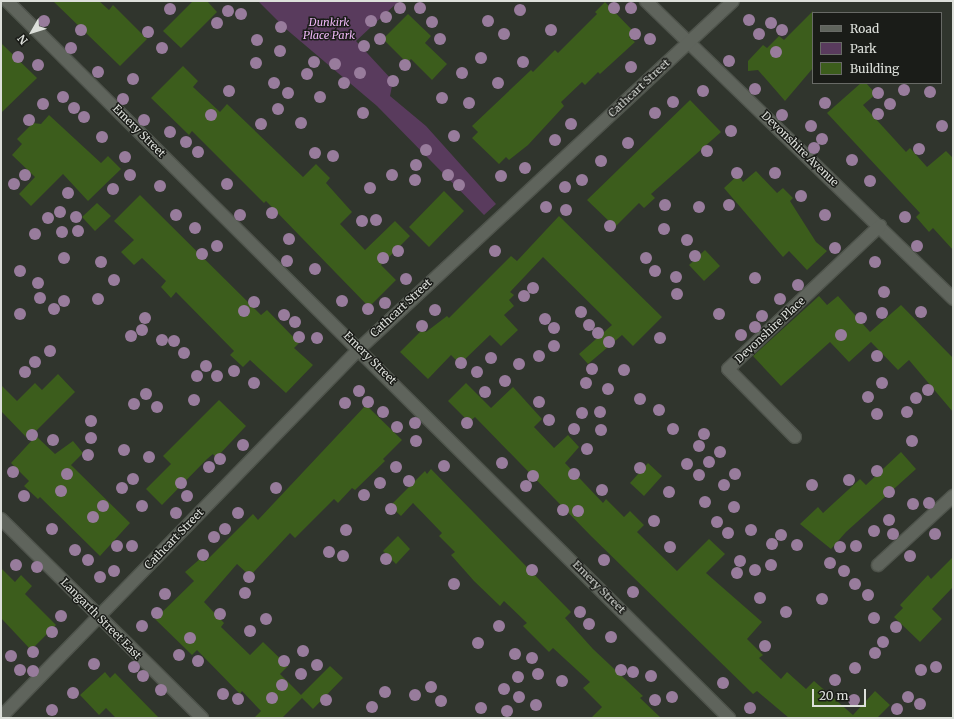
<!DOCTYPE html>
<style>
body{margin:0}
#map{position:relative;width:954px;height:719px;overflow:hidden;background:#30352d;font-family:Merriweather,serif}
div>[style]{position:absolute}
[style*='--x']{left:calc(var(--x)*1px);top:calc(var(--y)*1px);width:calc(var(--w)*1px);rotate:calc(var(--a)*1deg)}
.green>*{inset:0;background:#593b5d}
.building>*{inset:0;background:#3c5d1c}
.roads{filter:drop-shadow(1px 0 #4f544c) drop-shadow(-1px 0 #4f544c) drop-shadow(0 1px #4f544c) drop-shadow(0 -1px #4f544c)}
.street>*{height:12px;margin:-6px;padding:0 6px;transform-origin:6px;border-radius:6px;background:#5f645c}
.secondary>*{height:12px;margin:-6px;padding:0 6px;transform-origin:6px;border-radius:6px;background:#5f645c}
.trees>*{width:12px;height:12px;margin:-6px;border-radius:50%;background:#987c9c}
span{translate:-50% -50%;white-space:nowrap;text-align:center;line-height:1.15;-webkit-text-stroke:3px #1a1c18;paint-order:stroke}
.park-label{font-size:11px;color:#eeb7f6;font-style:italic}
.street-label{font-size:11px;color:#dde0db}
.frame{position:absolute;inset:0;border:2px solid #dde0db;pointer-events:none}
.legend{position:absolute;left:812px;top:12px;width:130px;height:72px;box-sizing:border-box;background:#1a1c18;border:1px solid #686a66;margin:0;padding:5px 7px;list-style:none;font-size:12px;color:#dde0db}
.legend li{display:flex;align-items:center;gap:8px;height:20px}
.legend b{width:20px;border:1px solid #686a66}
.north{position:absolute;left:12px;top:12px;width:40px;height:40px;-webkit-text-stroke:3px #1a1c18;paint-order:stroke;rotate:231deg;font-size:11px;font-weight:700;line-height:16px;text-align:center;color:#dde0db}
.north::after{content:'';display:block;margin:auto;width:14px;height:18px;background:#dde0db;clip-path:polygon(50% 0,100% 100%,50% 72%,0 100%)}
.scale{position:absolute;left:812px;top:689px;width:54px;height:18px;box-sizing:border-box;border:2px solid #dde0db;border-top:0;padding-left:5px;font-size:12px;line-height:14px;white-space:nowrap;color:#dde0db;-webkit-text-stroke:3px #1a1c18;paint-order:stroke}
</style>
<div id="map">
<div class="green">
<div style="clip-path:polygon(258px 1px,399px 1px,356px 41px,393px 81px,390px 96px,426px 126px,496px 204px,484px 215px,377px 106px,286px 29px)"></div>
</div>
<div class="building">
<div style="clip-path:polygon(53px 1px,99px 1px,109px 10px,113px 5px,147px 39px,120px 66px)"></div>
<div style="clip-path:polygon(193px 1px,207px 1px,217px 12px,181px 48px,163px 31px)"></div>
<div style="clip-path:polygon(605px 2px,634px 32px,629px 37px,635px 42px,600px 74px,598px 72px,585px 85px,582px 82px,561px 102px,564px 106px,528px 145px,509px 160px,506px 157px,499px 164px,472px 138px,478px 132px,472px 126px,531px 70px,533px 72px,555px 50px,558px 53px,597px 14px,595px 12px)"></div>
<div style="clip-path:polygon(813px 11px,813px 68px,785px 101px,758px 70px,748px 71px,748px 61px,763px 45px,767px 48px,779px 36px,784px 40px)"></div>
<div style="clip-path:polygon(408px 14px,431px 36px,425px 43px,447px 64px,432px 80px,411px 59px,407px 63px,383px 39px)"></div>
<div style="clip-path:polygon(1px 43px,37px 78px,1px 113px)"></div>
<div style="clip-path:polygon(183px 66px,198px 81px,193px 87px,220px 112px,227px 104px,303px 177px,316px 164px,330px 178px,326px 183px,352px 212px,340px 224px,365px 250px,395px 221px,410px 236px,381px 265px,396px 280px,369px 307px,266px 201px,264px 203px,192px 131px,189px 135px,151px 98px)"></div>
<div style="clip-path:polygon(861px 83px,866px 83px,876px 94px,863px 105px,906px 152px,910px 148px,927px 167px,946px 151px,953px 158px,953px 250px,933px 228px,929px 232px,916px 217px,920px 213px,827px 113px)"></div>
<div style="clip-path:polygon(690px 100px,721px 132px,651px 194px,655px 198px,644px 208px,639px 203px,615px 227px,587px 200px)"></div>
<div style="clip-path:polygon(49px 115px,101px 163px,108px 156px,121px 169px,88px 201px,63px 174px,31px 206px,19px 194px,35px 177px,12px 155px,22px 144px,17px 139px,33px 123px,41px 124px)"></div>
<div style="clip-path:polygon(756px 171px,777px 193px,783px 188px,793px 198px,790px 201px,816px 242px,827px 251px,807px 270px,789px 251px,783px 257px,724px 188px,738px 175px,743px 182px)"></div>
<div style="clip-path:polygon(444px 191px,464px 211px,429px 247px,409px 227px)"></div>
<div style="clip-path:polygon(140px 195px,261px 315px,267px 310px,299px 343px,294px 348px,313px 365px,286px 393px,250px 360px,243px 367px,230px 355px,234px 351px,176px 292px,171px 298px,161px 287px,166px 281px,142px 258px,134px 265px,121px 252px,134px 240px,114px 221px)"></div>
<div style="clip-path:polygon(97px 203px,111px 216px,95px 231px,82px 217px)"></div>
<div style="clip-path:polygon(559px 216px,662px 317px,633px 346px,622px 335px,588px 364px,579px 354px,612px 325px,543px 257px,510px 292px,514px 295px,509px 300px,514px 306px,504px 315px,518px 330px,501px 346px,490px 335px,460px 364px,451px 355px,428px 379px,400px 352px,423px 329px,426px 332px,447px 316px,449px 318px,511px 256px,517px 261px)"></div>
<div style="clip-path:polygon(705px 250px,720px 266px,704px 281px,689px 265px)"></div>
<div style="clip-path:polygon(819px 296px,827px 305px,838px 296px,870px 332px,901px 305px,953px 358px,953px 412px,909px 360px,898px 370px,871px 342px,849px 362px,830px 342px,781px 386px,753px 356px)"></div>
<div style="clip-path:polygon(58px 374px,75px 392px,28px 439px,1px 411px,1px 385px,17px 401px,35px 383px,42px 390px)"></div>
<div style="clip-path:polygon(466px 383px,491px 408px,513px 387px,542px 419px,534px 427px,554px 448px,568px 435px,579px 447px,565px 463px,603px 503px,606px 499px,624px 517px,630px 511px,644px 525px,637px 532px,677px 571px,709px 539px,725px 554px,706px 573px,762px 622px,747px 639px,763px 655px,759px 658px,781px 679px,787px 672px,806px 689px,814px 681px,853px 715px,875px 691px,890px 705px,877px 718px,789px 718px,757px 691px,753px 694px,591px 536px,475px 417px,469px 422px,448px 401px)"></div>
<div style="clip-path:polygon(219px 400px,246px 426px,216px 458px,213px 454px,207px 459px,162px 505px,146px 489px,171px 464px,163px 456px)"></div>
<div style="clip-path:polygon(366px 405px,402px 440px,383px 459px,385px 461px,355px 490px,352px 488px,338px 503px,334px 499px,295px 538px,290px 533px,250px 576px,237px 564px,204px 602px,224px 623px,221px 627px,250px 655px,263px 642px,288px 666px,280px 674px,301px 695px,330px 666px,343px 678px,313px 709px,302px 698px,282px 718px,254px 718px,261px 711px,242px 691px,240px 694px,197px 650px,192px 655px,155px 619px,194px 581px,185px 572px,201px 558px,205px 562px,253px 514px,258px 520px)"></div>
<div style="clip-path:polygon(36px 436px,55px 454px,73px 441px,83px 453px,71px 465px,130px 523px,100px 556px,40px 497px,38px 499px,24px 486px,29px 481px,11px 463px)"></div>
<div style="clip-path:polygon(901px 452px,916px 469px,846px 532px,831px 549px,800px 524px,818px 507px,823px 513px,860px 479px,866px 485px)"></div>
<div style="clip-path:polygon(648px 463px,662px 476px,644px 496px,630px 483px)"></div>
<div style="clip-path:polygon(431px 469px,571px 612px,565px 618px,593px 649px,643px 696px,640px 698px,661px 718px,591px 718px,602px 707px,583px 688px,590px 682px,553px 648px,549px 652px,523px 626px,527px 623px,504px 601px,500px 606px,474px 581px,451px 555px,455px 552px,439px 536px,442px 533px,413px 503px,401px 516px,390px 506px,425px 471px,427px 474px)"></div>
<div style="clip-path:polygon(398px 536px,410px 549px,396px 564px,383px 551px)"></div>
<div style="clip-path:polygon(953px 557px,953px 587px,932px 609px,942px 619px,920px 642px,894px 617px,903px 608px,900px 605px,928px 575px,931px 579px)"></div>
<div style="clip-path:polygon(1px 568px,15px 582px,21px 575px,32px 586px,25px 594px,56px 625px,31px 650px,1px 618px)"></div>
<div style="clip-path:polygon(105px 672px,110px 678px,115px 673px,159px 718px,116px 718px,106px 708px,99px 715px,80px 695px)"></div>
</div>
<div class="roads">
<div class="street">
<div style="--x:646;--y:1;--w:428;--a:44.1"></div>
<div style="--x:795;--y:437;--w:95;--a:-134.6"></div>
<div style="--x:728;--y:369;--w:209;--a:-43.3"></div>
<div style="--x:1;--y:519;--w:283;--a:44.7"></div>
<div style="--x:878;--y:565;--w:102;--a:-42.6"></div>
<div style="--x:1;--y:717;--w:515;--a:-45.79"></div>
<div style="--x:360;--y:348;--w:509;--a:-42.93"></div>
</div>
<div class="secondary">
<div style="--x:7;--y:1;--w:1018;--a:44.8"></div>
</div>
</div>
<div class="trees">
<div style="left:400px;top:8px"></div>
<div style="left:420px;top:8px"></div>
<div style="left:614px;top:8px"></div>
<div style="left:631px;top:8px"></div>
<div style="left:170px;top:9px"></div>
<div style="left:520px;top:10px"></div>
<div style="left:228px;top:11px"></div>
<div style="left:241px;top:14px"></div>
<div style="left:386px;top:17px"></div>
<div style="left:749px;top:20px"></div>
<div style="left:44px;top:21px"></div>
<div style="left:371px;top:21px"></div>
<div style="left:488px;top:21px"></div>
<div style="left:432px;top:22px"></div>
<div style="left:217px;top:23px"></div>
<div style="left:771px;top:23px"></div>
<div style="left:281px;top:27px"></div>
<div style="left:81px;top:30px"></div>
<div style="left:551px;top:30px"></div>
<div style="left:782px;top:30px"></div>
<div style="left:148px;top:32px"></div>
<div style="left:504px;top:34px"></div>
<div style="left:635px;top:34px"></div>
<div style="left:759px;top:34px"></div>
<div style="left:380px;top:39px"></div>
<div style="left:440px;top:39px"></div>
<div style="left:650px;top:39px"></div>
<div style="left:257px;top:40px"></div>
<div style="left:364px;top:46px"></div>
<div style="left:71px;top:48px"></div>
<div style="left:162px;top:48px"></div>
<div style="left:280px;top:51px"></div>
<div style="left:776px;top:52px"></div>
<div style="left:18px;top:57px"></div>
<div style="left:481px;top:58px"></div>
<div style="left:729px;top:61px"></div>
<div style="left:314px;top:62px"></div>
<div style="left:523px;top:62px"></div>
<div style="left:256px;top:63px"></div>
<div style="left:335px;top:64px"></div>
<div style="left:38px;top:65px"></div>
<div style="left:405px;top:65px"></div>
<div style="left:631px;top:67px"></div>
<div style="left:98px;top:72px"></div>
<div style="left:360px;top:73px"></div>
<div style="left:462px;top:73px"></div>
<div style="left:307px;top:74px"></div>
<div style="left:133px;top:79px"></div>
<div style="left:393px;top:81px"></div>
<div style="left:274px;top:83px"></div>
<div style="left:344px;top:83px"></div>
<div style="left:498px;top:83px"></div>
<div style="left:755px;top:89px"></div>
<div style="left:904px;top:90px"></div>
<div style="left:229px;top:91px"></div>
<div style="left:703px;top:91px"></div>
<div style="left:930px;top:92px"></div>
<div style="left:288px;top:93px"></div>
<div style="left:878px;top:93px"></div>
<div style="left:63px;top:97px"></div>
<div style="left:320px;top:97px"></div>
<div style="left:442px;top:98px"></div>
<div style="left:123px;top:99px"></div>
<div style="left:673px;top:102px"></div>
<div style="left:469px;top:103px"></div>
<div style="left:825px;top:103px"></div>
<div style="left:43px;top:104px"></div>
<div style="left:890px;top:104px"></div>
<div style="left:74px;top:108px"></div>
<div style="left:278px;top:109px"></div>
<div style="left:363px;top:113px"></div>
<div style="left:655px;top:113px"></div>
<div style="left:878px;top:114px"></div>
<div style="left:211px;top:115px"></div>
<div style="left:782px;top:115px"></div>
<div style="left:84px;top:117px"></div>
<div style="left:29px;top:120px"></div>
<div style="left:144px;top:120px"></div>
<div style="left:301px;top:123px"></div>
<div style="left:261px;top:124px"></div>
<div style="left:571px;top:124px"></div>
<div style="left:811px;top:126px"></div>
<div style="left:942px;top:126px"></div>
<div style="left:731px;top:131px"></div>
<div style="left:170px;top:132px"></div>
<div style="left:454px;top:136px"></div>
<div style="left:102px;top:137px"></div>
<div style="left:822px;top:139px"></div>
<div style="left:555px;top:140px"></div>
<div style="left:186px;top:142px"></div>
<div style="left:628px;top:143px"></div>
<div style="left:814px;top:148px"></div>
<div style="left:919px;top:149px"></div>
<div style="left:426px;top:150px"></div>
<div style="left:707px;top:151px"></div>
<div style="left:198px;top:152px"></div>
<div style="left:315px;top:153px"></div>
<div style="left:333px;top:156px"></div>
<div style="left:125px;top:157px"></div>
<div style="left:852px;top:160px"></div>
<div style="left:601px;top:161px"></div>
<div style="left:416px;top:165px"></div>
<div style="left:525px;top:168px"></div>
<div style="left:737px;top:173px"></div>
<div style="left:775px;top:173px"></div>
<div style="left:25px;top:175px"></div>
<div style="left:130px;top:175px"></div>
<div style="left:392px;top:175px"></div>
<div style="left:448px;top:175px"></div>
<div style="left:501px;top:176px"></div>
<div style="left:415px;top:180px"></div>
<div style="left:582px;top:180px"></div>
<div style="left:870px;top:181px"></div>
<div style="left:14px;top:184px"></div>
<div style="left:227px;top:184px"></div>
<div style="left:459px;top:185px"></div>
<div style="left:160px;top:186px"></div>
<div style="left:565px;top:187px"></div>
<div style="left:370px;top:188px"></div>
<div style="left:113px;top:189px"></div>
<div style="left:68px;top:193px"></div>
<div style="left:801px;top:196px"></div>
<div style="left:665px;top:205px"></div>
<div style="left:729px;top:205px"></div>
<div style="left:546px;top:207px"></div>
<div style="left:699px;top:207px"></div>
<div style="left:566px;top:210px"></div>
<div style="left:60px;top:212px"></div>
<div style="left:272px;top:213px"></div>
<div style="left:176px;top:215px"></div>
<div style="left:240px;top:215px"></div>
<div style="left:825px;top:215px"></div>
<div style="left:76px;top:217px"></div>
<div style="left:905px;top:217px"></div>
<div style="left:48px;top:218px"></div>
<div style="left:376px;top:220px"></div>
<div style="left:362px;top:221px"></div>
<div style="left:610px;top:226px"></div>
<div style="left:195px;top:228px"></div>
<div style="left:664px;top:229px"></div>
<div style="left:78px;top:231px"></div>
<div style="left:62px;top:232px"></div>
<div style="left:35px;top:234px"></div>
<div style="left:289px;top:239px"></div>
<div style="left:687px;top:240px"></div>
<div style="left:217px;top:246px"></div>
<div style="left:917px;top:246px"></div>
<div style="left:835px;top:248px"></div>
<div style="left:398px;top:251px"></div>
<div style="left:495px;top:251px"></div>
<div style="left:202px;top:254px"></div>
<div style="left:695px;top:256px"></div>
<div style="left:64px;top:258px"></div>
<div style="left:383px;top:258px"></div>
<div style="left:646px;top:258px"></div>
<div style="left:287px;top:261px"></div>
<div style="left:101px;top:262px"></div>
<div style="left:875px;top:262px"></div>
<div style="left:315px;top:269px"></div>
<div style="left:20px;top:271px"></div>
<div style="left:655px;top:271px"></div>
<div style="left:676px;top:277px"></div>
<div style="left:755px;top:278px"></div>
<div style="left:406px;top:279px"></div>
<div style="left:114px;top:280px"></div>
<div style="left:38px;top:283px"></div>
<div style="left:798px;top:285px"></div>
<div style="left:533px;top:288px"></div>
<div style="left:884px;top:292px"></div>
<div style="left:677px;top:294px"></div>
<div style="left:524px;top:296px"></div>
<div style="left:40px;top:298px"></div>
<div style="left:98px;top:299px"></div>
<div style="left:780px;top:299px"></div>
<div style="left:64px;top:301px"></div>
<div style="left:342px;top:301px"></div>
<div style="left:254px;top:302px"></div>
<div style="left:385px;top:303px"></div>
<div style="left:54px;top:309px"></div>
<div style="left:368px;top:309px"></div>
<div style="left:435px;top:310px"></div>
<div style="left:244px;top:311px"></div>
<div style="left:581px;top:312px"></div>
<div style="left:921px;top:312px"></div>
<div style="left:882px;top:313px"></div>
<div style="left:20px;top:314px"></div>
<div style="left:719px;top:314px"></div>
<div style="left:284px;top:315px"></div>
<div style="left:762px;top:316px"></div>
<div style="left:145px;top:318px"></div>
<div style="left:861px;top:318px"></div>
<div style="left:545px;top:319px"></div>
<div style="left:295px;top:322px"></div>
<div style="left:589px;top:325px"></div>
<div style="left:422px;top:326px"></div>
<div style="left:755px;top:327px"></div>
<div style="left:554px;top:328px"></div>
<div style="left:142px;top:330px"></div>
<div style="left:598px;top:333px"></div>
<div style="left:741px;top:335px"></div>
<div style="left:841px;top:335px"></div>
<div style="left:131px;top:336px"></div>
<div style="left:299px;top:337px"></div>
<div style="left:317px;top:338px"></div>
<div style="left:660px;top:338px"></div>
<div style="left:162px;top:340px"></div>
<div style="left:174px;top:341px"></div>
<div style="left:609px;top:342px"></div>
<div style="left:554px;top:346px"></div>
<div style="left:50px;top:351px"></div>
<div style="left:184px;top:353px"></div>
<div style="left:539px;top:356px"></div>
<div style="left:877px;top:356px"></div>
<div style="left:491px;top:358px"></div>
<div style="left:35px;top:362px"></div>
<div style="left:461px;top:363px"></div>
<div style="left:519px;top:364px"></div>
<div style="left:206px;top:366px"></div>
<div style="left:592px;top:369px"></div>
<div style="left:624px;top:370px"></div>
<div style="left:234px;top:371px"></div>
<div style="left:25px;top:372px"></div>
<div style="left:477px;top:372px"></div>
<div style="left:197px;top:376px"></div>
<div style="left:217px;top:376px"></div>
<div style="left:505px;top:381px"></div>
<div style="left:254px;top:383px"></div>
<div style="left:586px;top:383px"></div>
<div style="left:882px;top:383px"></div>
<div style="left:608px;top:389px"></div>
<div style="left:928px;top:390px"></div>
<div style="left:359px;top:391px"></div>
<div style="left:485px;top:392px"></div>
<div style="left:146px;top:394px"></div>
<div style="left:868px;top:397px"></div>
<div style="left:916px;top:398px"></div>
<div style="left:640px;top:399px"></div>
<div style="left:194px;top:400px"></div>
<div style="left:368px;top:402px"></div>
<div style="left:539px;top:402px"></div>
<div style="left:345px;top:403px"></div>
<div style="left:134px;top:404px"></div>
<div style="left:157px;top:407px"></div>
<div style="left:659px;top:410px"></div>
<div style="left:383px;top:412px"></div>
<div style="left:600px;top:412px"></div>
<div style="left:907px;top:412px"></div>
<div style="left:582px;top:413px"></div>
<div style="left:877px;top:414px"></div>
<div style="left:549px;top:420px"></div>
<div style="left:91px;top:421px"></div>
<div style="left:415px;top:423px"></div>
<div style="left:467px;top:423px"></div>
<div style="left:397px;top:427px"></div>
<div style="left:574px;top:429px"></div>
<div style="left:673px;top:429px"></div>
<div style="left:601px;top:430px"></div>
<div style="left:704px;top:434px"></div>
<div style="left:32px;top:435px"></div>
<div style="left:91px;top:438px"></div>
<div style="left:53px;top:440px"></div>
<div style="left:416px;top:441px"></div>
<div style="left:912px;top:441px"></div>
<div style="left:243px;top:445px"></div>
<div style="left:699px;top:446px"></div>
<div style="left:587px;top:449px"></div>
<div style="left:124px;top:450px"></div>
<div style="left:720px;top:452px"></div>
<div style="left:88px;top:455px"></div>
<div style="left:149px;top:457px"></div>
<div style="left:220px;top:459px"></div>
<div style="left:709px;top:462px"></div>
<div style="left:502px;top:463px"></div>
<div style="left:687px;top:464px"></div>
<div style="left:444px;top:466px"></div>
<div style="left:209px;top:467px"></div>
<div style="left:396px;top:467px"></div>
<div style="left:640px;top:468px"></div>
<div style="left:877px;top:471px"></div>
<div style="left:13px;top:472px"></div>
<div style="left:67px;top:474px"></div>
<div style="left:574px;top:474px"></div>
<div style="left:735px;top:474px"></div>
<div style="left:699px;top:475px"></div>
<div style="left:533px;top:476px"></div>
<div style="left:133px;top:479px"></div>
<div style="left:849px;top:480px"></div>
<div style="left:409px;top:481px"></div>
<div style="left:181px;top:483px"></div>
<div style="left:380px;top:483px"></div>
<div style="left:724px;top:485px"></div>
<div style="left:812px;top:485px"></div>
<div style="left:526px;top:486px"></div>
<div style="left:122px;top:488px"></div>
<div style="left:276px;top:488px"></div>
<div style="left:602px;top:490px"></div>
<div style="left:61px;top:491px"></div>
<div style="left:669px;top:492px"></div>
<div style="left:889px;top:492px"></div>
<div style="left:364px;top:495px"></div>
<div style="left:24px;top:496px"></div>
<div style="left:187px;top:496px"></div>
<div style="left:705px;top:502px"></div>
<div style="left:929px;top:503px"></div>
<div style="left:913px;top:504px"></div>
<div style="left:103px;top:506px"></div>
<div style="left:142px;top:506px"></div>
<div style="left:734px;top:507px"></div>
<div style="left:391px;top:509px"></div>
<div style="left:563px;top:510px"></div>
<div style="left:578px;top:511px"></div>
<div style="left:176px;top:513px"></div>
<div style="left:238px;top:513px"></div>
<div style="left:93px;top:517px"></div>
<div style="left:889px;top:520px"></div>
<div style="left:654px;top:521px"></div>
<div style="left:717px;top:522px"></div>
<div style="left:52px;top:529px"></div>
<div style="left:225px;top:529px"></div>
<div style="left:346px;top:530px"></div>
<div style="left:751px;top:530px"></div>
<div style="left:874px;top:531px"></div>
<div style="left:728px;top:533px"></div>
<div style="left:893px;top:534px"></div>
<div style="left:935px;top:534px"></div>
<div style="left:781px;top:535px"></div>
<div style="left:214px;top:537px"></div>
<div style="left:772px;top:544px"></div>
<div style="left:797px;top:545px"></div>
<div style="left:117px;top:546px"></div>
<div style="left:132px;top:546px"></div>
<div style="left:856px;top:546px"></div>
<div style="left:670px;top:547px"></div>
<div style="left:840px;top:547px"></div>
<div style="left:75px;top:550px"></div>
<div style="left:329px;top:552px"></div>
<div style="left:203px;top:555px"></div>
<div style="left:343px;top:556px"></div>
<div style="left:910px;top:556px"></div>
<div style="left:386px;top:559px"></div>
<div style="left:88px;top:560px"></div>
<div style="left:604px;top:560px"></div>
<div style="left:740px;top:561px"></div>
<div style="left:830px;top:563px"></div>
<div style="left:16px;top:565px"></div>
<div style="left:771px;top:565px"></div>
<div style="left:37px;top:567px"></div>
<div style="left:532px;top:570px"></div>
<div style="left:755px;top:570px"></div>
<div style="left:114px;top:571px"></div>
<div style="left:844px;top:571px"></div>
<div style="left:737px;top:573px"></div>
<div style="left:100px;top:577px"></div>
<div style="left:249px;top:577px"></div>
<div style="left:454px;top:584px"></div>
<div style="left:855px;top:584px"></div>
<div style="left:633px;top:592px"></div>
<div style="left:245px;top:593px"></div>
<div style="left:165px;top:594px"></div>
<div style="left:868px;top:595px"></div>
<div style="left:760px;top:598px"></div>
<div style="left:822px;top:599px"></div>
<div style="left:580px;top:612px"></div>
<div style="left:786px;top:612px"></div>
<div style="left:157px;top:613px"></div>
<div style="left:220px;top:614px"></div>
<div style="left:61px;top:616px"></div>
<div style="left:874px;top:618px"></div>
<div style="left:266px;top:619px"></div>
<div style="left:589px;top:624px"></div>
<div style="left:142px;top:626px"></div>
<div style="left:499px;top:626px"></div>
<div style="left:896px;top:627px"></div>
<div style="left:250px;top:631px"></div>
<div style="left:52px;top:632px"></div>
<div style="left:611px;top:637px"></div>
<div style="left:190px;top:638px"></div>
<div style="left:883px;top:642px"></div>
<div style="left:478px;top:643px"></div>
<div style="left:765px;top:646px"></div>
<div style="left:303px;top:651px"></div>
<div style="left:33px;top:652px"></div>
<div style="left:875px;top:653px"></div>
<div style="left:515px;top:654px"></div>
<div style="left:179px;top:655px"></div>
<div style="left:11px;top:656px"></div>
<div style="left:532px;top:658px"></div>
<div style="left:198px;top:661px"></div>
<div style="left:284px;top:661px"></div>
<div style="left:94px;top:664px"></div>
<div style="left:317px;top:665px"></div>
<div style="left:134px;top:667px"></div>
<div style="left:936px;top:667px"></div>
<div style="left:855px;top:668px"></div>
<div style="left:20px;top:670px"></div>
<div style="left:621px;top:670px"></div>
<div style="left:921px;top:670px"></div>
<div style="left:33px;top:671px"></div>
<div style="left:633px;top:672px"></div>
<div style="left:301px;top:674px"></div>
<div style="left:538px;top:674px"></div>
<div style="left:143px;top:676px"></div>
<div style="left:651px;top:676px"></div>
<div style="left:518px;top:677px"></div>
<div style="left:835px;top:680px"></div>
<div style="left:562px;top:681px"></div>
<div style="left:723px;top:683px"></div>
<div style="left:282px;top:685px"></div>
<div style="left:431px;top:687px"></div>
<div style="left:504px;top:689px"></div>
<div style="left:161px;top:690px"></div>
<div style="left:385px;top:692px"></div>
<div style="left:73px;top:693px"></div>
<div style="left:223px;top:694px"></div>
<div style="left:415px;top:695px"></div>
<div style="left:519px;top:697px"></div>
<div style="left:672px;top:697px"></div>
<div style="left:908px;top:697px"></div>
<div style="left:272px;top:698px"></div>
<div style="left:238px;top:699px"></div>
<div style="left:326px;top:700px"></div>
<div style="left:655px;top:700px"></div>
<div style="left:854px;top:700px"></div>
<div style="left:441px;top:701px"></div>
<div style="left:920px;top:704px"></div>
<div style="left:536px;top:705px"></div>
<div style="left:372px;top:707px"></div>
<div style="left:481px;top:708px"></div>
<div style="left:750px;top:708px"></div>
<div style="left:897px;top:709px"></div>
<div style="left:52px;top:710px"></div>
<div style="left:507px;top:711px"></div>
</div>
<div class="park-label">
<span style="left:329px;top:29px">Dunkirk<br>Place Park</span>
</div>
<div class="street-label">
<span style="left:639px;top:88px;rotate:-43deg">Cathcart Street</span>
<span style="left:139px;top:131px;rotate:45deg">Emery Street</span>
<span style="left:800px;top:149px;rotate:44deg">Devonshire Avenue</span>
<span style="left:401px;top:308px;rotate:-43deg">Cathcart Street</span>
<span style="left:770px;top:330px;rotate:-43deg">Devonshire Place</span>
<span style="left:370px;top:358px;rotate:45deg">Emery Street</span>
<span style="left:174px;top:539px;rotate:-46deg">Cathcart Street</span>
<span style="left:599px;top:587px;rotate:45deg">Emery Street</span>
<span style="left:101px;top:619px;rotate:45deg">Langarth Street East</span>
</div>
<div class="frame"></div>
<ul class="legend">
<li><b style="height:5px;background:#5f645c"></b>Road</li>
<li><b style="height:11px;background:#593b5d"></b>Park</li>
<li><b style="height:11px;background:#3c5d1c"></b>Building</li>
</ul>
<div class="north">N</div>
<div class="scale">20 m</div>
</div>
